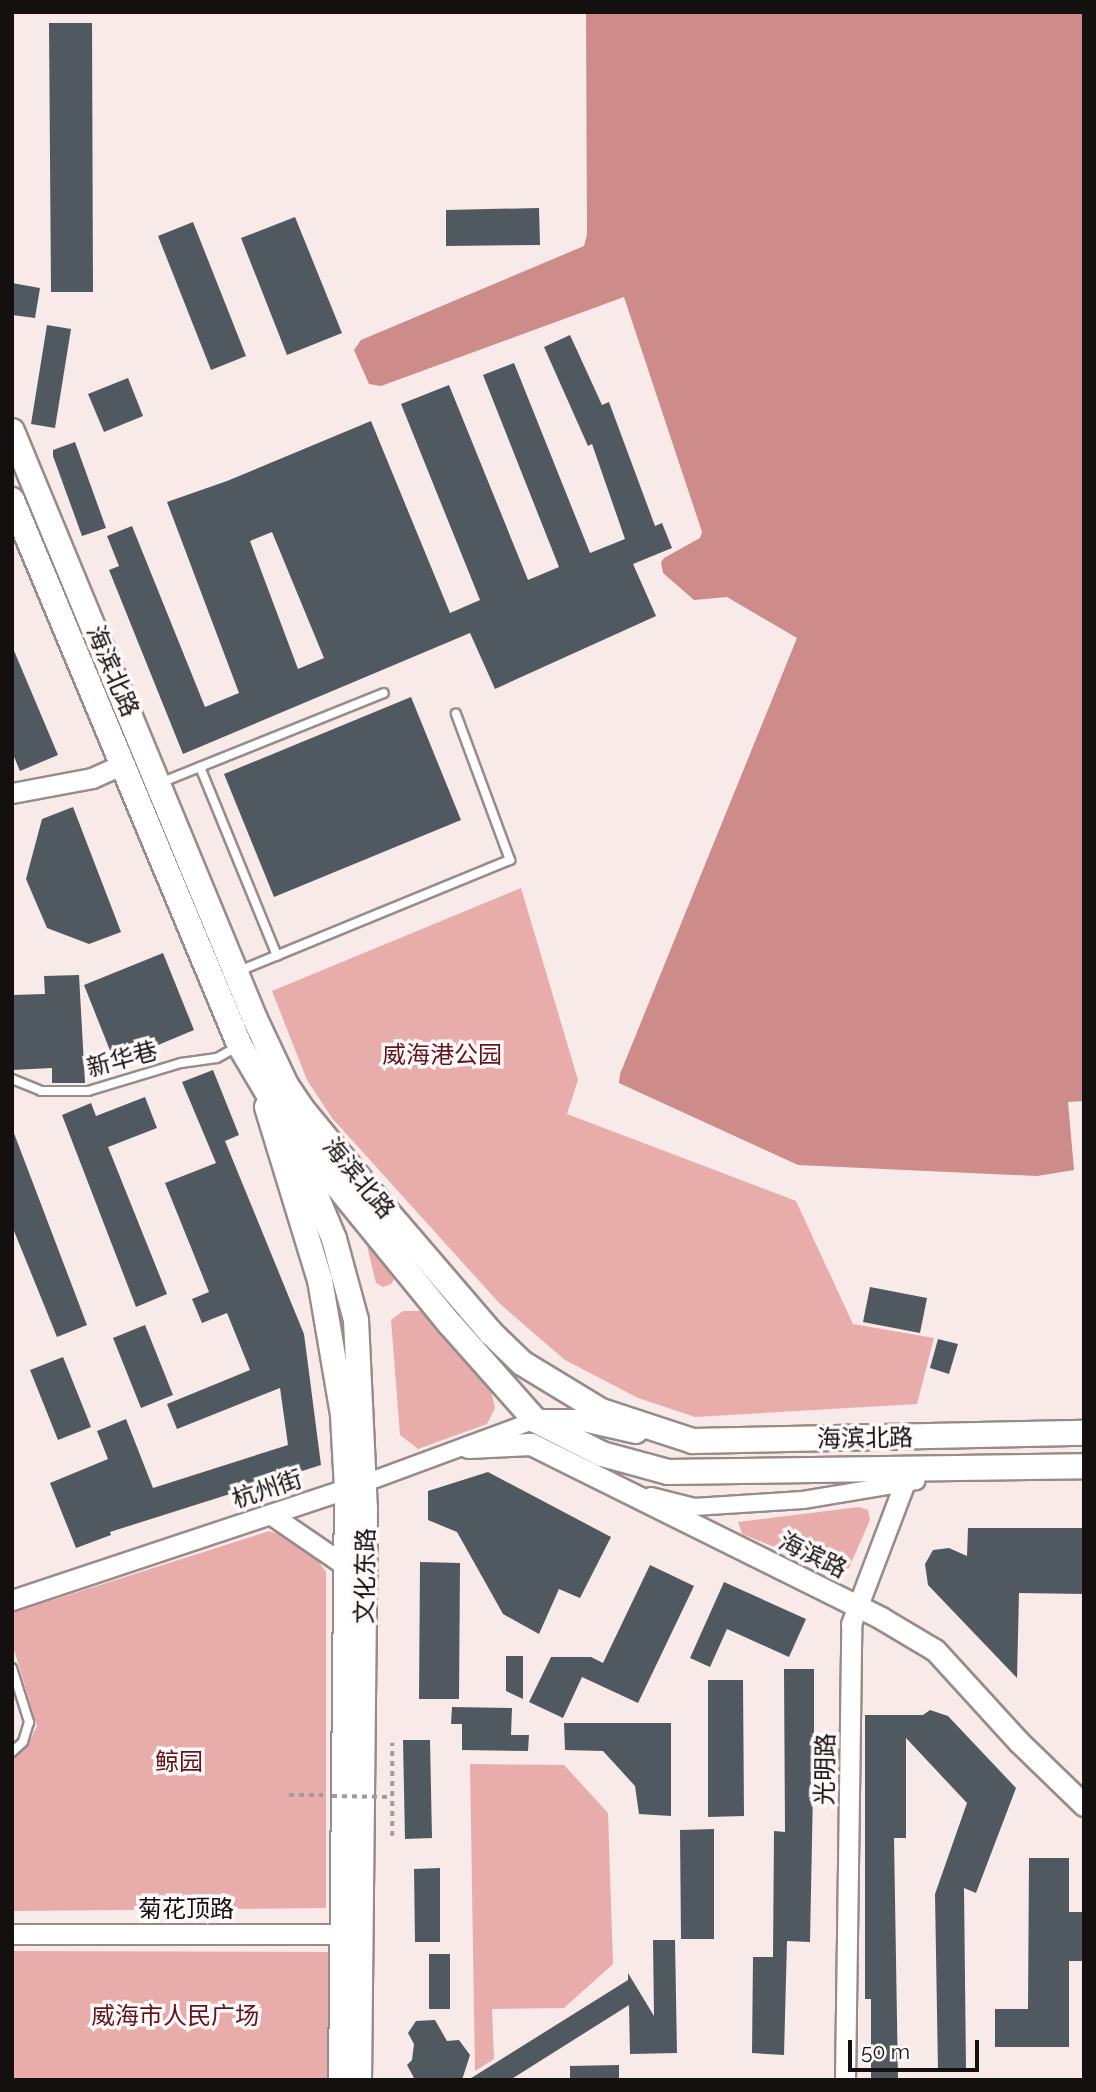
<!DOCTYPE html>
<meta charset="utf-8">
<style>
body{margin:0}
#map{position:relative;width:1096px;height:2092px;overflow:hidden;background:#f8eae9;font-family:Raleway,"Noto Sans SC",sans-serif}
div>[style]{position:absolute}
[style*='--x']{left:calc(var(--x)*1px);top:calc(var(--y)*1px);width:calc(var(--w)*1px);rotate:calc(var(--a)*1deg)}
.green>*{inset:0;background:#e8adab}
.water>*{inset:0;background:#cd8c89}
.building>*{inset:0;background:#50595f}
.path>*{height:3.5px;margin-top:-1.75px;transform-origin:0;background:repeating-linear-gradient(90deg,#a49a99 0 5px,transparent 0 10px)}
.roads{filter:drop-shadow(2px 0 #988c8b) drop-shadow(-2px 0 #988c8b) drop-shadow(0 2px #988c8b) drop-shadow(0 -2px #988c8b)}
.service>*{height:8px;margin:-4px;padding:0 4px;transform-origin:4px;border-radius:4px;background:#fff}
.minor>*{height:16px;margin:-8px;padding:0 8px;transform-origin:8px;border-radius:8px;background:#fff}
.tertiary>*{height:19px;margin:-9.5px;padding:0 9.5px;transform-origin:9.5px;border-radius:9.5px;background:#fff}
.secondary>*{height:21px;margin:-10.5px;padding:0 10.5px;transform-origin:10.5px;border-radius:10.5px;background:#fff}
.primary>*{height:24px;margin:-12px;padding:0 12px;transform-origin:12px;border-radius:12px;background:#fff}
.path-bridge>*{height:3.5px;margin-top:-1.75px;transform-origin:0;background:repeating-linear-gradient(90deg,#a49a99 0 5px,transparent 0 10px)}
span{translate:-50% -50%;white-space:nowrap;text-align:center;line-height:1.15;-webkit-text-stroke:7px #fff9f9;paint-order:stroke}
.street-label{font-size:24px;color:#14100f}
.park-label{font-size:24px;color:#62141a}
.frame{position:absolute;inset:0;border:14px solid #14100f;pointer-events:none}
.scale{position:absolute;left:848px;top:2040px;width:131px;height:32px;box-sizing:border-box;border:4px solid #14100f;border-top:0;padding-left:9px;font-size:21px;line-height:24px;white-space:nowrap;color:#14100f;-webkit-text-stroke:5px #fff9f9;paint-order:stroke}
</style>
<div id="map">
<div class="green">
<div style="clip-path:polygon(521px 888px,578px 1080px,567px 1114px,796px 1201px,853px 1324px,934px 1338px,917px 1404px,695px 1417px,638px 1398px,565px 1360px,500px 1304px,332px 1118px,307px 1080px,272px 991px)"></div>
<div style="clip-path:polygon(364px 1233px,395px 1278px,391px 1284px,383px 1287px,376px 1283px)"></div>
<div style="clip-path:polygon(403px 1311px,423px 1311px,491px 1391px,495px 1408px,487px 1424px,418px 1449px,400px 1435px,391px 1320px)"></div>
<div style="clip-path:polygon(859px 1507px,868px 1510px,870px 1520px,849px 1568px,840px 1573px,742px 1534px,738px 1522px)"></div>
<div style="clip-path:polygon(269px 1531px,306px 1544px,326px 1572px,326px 1908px,12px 1911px,12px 1760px,29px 1742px,37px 1726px,12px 1643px,12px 1613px)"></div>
<div style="clip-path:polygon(470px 1764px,564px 1765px,608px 1813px,613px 1964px,564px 2008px,492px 2009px,494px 2059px,475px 2071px)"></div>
<div style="clip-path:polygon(12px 1951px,339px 1952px,338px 2080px,12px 2080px)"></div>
</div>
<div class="water">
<div style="clip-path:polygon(586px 12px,1084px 12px,1084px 1101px,1068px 1102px,1074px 1170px,1037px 1176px,798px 1165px,619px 1083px,620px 1074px,797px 638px,727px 597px,694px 600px,663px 573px,661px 562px,664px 558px,700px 538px,702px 532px,624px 297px,381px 386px,369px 384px,354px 350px,361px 340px,584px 246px,587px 234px)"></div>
</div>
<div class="building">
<div style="clip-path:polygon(49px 23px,92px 23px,93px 292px,51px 292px)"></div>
<div style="clip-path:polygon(539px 208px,540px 245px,446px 246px,446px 210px)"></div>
<div style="clip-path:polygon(295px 217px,342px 333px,287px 355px,241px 238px)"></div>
<div style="clip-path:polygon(193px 222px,246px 356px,211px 370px,158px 236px)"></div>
<div style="clip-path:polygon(12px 283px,40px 288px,35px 318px,12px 315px)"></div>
<div style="clip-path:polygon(47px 325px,71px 329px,55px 428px,31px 424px)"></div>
<div style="clip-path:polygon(evenodd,570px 335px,602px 405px,609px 402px,655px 526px,662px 523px,672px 548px,633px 564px,656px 616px,495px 689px,470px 633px,183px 754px,109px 570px,119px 566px,107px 536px,132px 526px,205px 707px,239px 693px,167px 502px,227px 481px,371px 421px,450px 613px,480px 600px,401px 404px,449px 385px,528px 580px,559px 567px,483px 375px,514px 363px,590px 553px,625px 539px,592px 444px,588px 446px,544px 347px,570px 335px,272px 532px,324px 658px,298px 669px,250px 541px,272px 532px)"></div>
<div style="clip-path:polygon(128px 378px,143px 416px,104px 432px,88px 394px)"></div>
<div style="clip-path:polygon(75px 442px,106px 528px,82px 536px,53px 456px,53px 450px)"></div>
<div style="clip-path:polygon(12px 646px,58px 755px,20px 771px,12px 752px)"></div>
<div style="clip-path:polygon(411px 697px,461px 820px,274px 897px,224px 774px)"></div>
<div style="clip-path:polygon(73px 807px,121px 932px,89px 944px,47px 928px,26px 879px,42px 819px)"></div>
<div style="clip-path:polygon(163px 953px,194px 1030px,115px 1063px,84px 985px)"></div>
<div style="clip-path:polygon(79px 975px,85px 1083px,52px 1083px,52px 1068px,12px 1070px,12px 995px,45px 994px,44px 976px)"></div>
<div style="clip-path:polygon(213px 1070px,239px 1135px,225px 1141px,304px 1334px,321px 1465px,110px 1532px,111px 1535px,76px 1548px,50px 1483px,108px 1459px,97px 1431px,126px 1419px,153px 1488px,288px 1445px,280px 1388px,177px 1429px,167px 1404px,250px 1370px,227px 1313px,202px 1323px,192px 1299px,209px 1292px,165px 1183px,216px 1163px,182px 1082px)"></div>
<div style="clip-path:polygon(145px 1097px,157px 1128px,108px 1147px,167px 1294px,136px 1307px,62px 1115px,91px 1103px,96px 1116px)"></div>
<div style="clip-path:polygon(12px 1128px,87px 1325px,57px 1337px,12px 1226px)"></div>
<div style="clip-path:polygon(870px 1287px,927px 1298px,920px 1333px,863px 1322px)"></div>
<div style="clip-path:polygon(145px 1325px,173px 1395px,141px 1408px,113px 1338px)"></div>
<div style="clip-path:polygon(938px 1339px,958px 1344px,949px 1374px,930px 1368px)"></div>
<div style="clip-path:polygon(63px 1357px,91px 1427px,58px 1440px,30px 1370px)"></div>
<div style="clip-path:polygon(488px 1472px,611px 1537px,580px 1598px,559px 1589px,539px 1634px,503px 1614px,457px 1532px,428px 1520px,428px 1491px)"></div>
<div style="clip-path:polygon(968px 1528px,1084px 1528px,1084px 1594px,1019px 1593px,1017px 1678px,928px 1585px,925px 1564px,933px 1550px,949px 1548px,967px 1556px)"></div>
<div style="clip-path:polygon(420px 1562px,460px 1563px,459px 1699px,419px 1699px)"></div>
<div style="clip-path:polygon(650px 1565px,694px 1586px,638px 1703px,582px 1677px,563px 1718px,529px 1702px,551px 1657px,591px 1657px,603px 1663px)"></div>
<div style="clip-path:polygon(724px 1582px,806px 1619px,789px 1657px,727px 1629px,710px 1667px,690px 1658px)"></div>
<div style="clip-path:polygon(506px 1656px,523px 1656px,523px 1699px,506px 1691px)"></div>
<div style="clip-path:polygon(784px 1669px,814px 1669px,814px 1739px,810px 1942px,787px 1941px,784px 2055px,752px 2053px,753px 1957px,773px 1957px,774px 1831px,785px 1832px)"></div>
<div style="clip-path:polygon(708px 1680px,743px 1680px,744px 1816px,708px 1817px)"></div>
<div style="clip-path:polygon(452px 1707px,512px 1708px,511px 1735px,529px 1735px,528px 1751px,462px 1750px,462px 1724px,451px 1724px)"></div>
<div style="clip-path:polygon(930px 1710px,948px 1716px,1016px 1788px,976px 1893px,964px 1888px,966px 2069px,938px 2070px,935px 1894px,967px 1803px,906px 1738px,906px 1838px,894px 1838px,898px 2080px,871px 2080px,871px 1999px,865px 1999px,865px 1715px,923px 1715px)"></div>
<div style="clip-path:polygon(564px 1723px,671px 1723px,671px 1816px,639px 1814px,635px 1786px,603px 1751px,565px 1750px)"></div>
<div style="clip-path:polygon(403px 1740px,430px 1740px,432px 1838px,405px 1839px)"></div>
<div style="clip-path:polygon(714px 1829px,714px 1939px,681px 1939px,680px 1830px)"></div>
<div style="clip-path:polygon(1029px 1858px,1069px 1858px,1069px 1912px,1084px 1912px,1084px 1961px,1069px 1961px,1069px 2047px,995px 2047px,995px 2009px,1028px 2009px)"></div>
<div style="clip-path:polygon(440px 1868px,440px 1942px,415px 1942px,414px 1869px)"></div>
<div style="clip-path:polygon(653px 1940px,675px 1940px,677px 2053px,630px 2054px,629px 2005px,510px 2080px,468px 2080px,628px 1980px,628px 1973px,654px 2016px)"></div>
<div style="clip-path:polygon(429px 1954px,450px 1954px,450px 2009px,429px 2009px)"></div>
<div style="clip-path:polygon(435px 2020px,447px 2041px,459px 2040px,470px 2055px,462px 2080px,415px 2080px,407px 2065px,412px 2060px,414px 2044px,408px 2033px,416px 2021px)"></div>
<div style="clip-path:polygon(619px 2065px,619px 2080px,570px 2080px,570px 2066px)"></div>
</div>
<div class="path">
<div style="--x:289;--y:1795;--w:34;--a:0"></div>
<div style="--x:392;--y:1836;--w:93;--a:-90"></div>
</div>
<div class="roads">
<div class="service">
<div style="--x:200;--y:767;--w:204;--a:67.8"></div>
<div style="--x:160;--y:783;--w:241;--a:-21.9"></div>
<div style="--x:239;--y:971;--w:293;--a:-22.3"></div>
<div style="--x:510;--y:860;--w:156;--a:-110.3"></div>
<div style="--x:12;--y:1079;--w:31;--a:22"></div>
<div style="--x:41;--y:1091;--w:47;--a:0"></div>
<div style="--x:88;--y:1091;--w:97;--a:-16.8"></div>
<div style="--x:181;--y:1063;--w:36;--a:-8"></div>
<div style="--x:217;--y:1058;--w:23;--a:-29"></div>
<div style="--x:12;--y:1668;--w:57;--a:72.5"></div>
<div style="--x:29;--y:1722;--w:21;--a:107"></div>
<div style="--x:23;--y:1742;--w:15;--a:138"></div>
</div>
<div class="minor">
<div style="--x:365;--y:1483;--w:181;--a:-20.3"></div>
<div style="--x:651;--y:1496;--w:44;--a:14.3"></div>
<div style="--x:694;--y:1507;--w:109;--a:-3.7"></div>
<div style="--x:803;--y:1500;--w:115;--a:-9.5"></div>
</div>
<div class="tertiary">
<div style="--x:12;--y:793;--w:81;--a:-10.6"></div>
<div style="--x:92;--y:778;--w:35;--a:-24"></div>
<div style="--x:270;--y:1514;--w:92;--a:34.4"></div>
<div style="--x:12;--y:1600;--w:365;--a:-18.4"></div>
<div style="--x:12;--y:1934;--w:343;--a:0"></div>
<div style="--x:845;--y:2080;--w:456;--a:-89.2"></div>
<div style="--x:851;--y:1624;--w:166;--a:-69.2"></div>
</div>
<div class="secondary">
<div style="--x:535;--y:1420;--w:48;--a:0"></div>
<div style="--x:583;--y:1420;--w:54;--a:12.8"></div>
<div style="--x:468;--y:1447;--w:63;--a:-2.7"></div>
<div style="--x:531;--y:1444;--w:391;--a:26.4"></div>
<div style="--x:881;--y:1618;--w:63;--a:30.7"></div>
<div style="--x:935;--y:1650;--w:125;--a:47.6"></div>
<div style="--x:1019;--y:1742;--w:91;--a:44.1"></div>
</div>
<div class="primary">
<div style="--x:12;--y:431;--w:636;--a:67.55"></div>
<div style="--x:255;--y:1019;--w:73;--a:64.8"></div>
<div style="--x:286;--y:1085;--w:30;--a:56"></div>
<div style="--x:303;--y:1110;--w:117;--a:50.6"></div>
<div style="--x:377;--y:1200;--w:175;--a:49.4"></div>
<div style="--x:491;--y:1333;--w:43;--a:44.1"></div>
<div style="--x:522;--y:1363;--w:92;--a:31.3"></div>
<div style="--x:601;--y:1411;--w:97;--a:18.1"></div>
<div style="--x:693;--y:1441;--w:391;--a:-1.2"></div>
<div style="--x:12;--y:500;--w:592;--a:67.34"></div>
<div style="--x:240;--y:1046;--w:88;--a:59.4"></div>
<div style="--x:285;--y:1122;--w:261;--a:50.8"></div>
<div style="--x:450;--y:1324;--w:128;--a:48.5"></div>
<div style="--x:535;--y:1420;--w:75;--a:26.9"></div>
<div style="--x:602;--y:1454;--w:68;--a:15.3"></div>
<div style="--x:668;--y:1472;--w:416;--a:-0.8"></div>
<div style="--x:267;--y:1107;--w:181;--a:73"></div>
<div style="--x:320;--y:1280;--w:137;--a:80.3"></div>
<div style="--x:343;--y:1415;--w:73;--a:86.9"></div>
<div style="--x:347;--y:1488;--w:592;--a:90.58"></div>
<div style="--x:297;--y:1150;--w:96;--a:67.4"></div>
<div style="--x:334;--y:1239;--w:84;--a:74.8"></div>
<div style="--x:356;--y:1320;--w:189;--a:87.3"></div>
<div style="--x:365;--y:1509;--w:571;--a:90.6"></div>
</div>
</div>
<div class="path-bridge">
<div style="--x:332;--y:1796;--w:60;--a:1"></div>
</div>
<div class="street-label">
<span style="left:113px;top:671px;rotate:67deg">海滨北路</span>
<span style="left:122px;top:1059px;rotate:-15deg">新华巷</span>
<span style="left:359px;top:1178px;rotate:50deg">海滨北路</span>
<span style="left:865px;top:1438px;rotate:-1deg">海滨北路</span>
<span style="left:267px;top:1489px;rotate:-18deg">杭州街</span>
<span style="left:813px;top:1555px;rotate:26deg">海滨路</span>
<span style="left:365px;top:1576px;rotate:-89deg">文化东路</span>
<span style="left:825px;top:1769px;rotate:-89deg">光明路</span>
<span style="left:186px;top:1909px">菊花顶路</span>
</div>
<div class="park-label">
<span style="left:442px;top:1055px">威海港公园</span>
<span style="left:179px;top:1762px">鲸园</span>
<span style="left:175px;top:2016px">威海市人民广场</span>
</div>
<div class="frame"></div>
<div class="scale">50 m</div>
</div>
